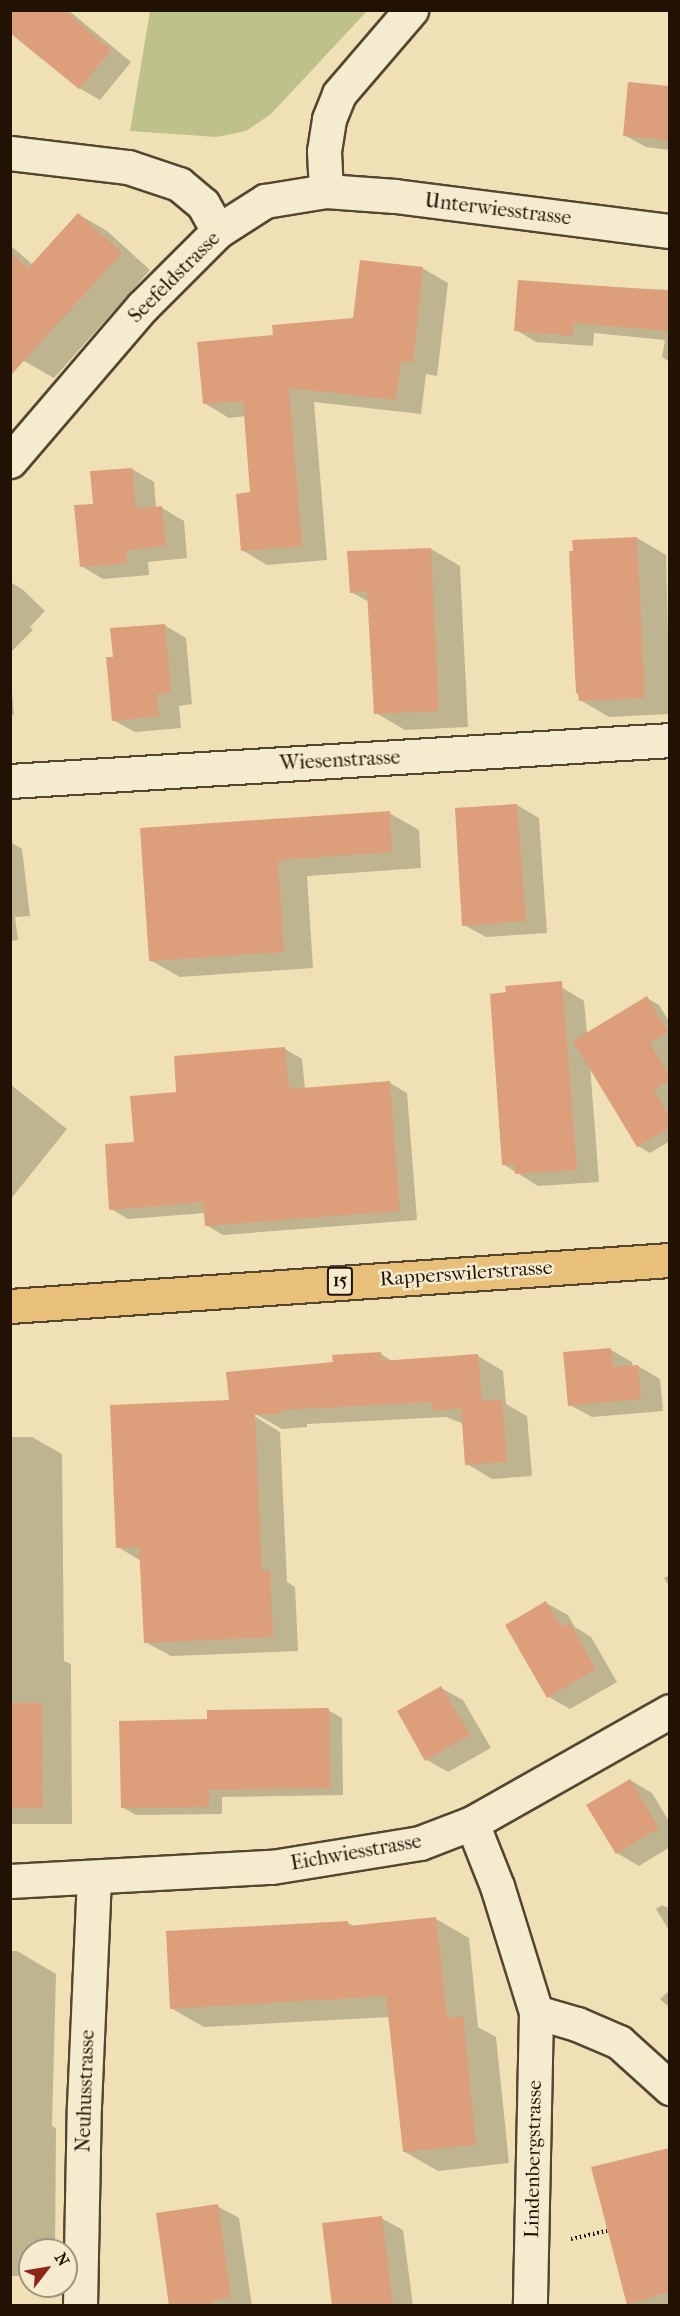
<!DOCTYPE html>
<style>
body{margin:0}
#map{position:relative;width:680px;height:2316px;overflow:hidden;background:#efe1b5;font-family:"IM FELL French Canon",serif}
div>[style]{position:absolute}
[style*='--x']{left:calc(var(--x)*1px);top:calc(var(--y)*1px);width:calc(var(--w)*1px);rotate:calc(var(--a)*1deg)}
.green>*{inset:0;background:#bec18a}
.shadow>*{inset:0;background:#0003}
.building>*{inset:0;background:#dd9f7b}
.path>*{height:4px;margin-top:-2px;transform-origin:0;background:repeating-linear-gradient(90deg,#211204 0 1.5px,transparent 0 4.5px)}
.roads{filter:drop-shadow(2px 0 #544630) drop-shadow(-2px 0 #544630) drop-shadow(0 2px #544630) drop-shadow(0 -2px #544630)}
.street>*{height:33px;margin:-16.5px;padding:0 16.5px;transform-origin:16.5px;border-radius:16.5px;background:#f5eccf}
.primary>*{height:33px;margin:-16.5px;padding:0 16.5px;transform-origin:16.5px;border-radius:16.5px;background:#e8c07a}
span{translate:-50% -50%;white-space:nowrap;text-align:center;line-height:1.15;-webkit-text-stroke:5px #f5eccf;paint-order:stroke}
.shield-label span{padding:2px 4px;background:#f5eccf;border:2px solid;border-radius:4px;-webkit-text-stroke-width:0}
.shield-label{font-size:18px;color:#211204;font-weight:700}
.street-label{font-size:20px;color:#211204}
.frame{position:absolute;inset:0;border:12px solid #211204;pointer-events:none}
.north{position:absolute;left:18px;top:2238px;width:60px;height:60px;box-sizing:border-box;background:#f5eccf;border:2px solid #a0957e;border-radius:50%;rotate:59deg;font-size:16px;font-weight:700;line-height:24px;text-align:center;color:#211204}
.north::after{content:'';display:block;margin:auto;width:21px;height:27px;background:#8f2418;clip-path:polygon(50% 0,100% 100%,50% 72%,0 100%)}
</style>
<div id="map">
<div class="green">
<div style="clip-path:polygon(150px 11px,150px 10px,367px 11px,271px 114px,246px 131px,217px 137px,130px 131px)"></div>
</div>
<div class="shadow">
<div style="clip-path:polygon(10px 10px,68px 10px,131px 62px,100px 100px,79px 88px)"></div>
<div style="clip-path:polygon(630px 84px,670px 88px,670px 150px,646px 147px,624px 135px)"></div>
<div style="clip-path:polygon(78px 214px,107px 231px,150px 270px,54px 378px,24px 361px,10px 348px,10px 245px,33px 265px)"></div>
<div style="clip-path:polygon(422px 268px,448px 283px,437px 376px,426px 374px,421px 414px,314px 402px,327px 560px,267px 565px,242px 550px,251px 494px,246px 416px,229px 418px,204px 403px,275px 337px,355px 319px)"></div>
<div style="clip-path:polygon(519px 282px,670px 290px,670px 362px,662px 357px,665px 340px,594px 333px,593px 346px,536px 342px,516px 330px)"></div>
<div style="clip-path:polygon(132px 469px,154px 482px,156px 508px,162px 508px,184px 521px,187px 558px,148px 562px,149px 575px,103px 579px,81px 566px,94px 505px)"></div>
<div style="clip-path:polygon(637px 538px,666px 555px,670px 714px,609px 717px,580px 700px,577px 693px)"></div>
<div style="clip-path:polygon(431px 549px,460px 566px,468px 727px,405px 730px,376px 713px,369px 602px,351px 592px)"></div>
<div style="clip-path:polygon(10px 582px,22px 589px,45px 611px,30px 627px,33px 630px,10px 653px)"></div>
<div style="clip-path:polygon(164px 625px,186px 638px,192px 704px,179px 706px,181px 728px,135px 732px,113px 720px,114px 658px)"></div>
<div style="clip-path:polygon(10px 670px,14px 715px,10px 715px)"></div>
<div style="clip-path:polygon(517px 805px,539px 818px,547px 933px,486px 937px,464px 925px)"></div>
<div style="clip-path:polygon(389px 813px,419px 830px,421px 868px,307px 876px,313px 968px,180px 977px,150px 960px,142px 829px)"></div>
<div style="clip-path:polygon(10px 842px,22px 849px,30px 916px,15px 917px,18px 940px,10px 941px)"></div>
<div style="clip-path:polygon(563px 988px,584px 1001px,587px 1034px,647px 998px,659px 1005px,670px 1023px,670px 1141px,650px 1153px,638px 1146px,590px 1065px,599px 1182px,538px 1186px,503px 1164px)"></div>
<div style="clip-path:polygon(285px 1049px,302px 1059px,305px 1089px,390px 1083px,407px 1093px,417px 1220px,223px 1235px,206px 1225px,205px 1213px,128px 1219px,111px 1209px,136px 1143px,178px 1094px)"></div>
<div style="clip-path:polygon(10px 1084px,67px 1129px,10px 1200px)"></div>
<div style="clip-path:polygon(611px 1350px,632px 1362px,633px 1367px,638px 1366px,660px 1379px,663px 1411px,592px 1417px,570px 1405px)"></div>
<div style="clip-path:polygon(381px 1354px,394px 1362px,478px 1356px,503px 1371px,506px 1404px,527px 1416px,532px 1476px,492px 1479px,467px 1464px,464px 1424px,446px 1417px,307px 1424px,307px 1427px,282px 1429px,254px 1413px,254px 1416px,280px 1432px,287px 1582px,295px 1587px,298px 1651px,171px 1656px,145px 1642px,141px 1561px,118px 1547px,230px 1402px,334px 1363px)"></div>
<div style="clip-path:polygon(10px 1437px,32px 1437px,62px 1454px,64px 1661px,71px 1664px,72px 1824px,10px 1824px)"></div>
<div style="clip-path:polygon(670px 1575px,670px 1588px,664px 1578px)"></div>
<div style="clip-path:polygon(546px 1603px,568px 1615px,575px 1627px,591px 1637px,617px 1682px,570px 1709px,549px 1697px)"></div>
<div style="clip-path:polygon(441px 1688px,463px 1700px,491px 1748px,448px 1772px,427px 1760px)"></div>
<div style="clip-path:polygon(328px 1710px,342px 1718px,343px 1795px,222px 1797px,222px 1814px,136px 1815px,122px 1807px,209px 1721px)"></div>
<div style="clip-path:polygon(630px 1780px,652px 1793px,670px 1823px,670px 1847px,639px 1866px,617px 1853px)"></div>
<div style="clip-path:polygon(662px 1905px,670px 1909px,670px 1932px,656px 1909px)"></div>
<div style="clip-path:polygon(436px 1919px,469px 1938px,478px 2027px,496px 2037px,509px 2163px,438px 2171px,405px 2152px,390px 2017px,204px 2027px,171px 2008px,347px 1922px,355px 1927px)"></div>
<div style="clip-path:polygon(10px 1951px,17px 1951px,56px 1974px,52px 2126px,56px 2128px,55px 2250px,30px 2250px,30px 2276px,10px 2276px)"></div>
<div style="clip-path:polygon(670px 1990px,670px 2008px,660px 1999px)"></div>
<div style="clip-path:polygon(670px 2150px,670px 2306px,630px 2306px,593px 2168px)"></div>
<div style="clip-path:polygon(217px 2206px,239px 2218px,252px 2306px,170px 2306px)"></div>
<div style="clip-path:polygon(381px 2218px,403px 2230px,413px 2306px,334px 2306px)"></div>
</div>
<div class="building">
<div style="clip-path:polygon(10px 10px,64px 10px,111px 50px,79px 89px,10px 33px)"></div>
<div style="clip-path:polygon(628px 82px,669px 86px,669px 140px,623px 136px)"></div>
<div style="clip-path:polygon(78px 213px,122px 253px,10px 376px,10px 252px,28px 268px)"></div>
<div style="clip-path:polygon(360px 260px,423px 267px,413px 362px,401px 361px,396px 400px,289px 388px,302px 546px,241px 551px,236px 494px,250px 492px,243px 401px,203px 404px,197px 342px,273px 335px,272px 325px,353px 318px)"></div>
<div style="clip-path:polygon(518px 280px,669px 291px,669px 331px,574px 323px,573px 336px,514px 331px)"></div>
<div style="clip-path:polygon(132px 468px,136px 509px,162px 506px,166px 546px,126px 550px,127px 563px,80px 567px,74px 505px,93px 504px,90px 471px)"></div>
<div style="clip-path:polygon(637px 537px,645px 698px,579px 701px,578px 693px,576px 693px,569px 551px,573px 551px,572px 540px)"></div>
<div style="clip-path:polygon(431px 548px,439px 711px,374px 714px,367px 592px,350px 593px,347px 551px)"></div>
<div style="clip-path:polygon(165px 624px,171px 692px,157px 694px,159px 716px,112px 721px,106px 657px,113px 657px,110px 628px)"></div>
<div style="clip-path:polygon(517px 804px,526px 921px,462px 926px,455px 808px)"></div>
<div style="clip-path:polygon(390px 811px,392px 852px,278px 860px,284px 952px,149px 961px,140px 828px)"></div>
<div style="clip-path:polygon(562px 981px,577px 1170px,515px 1174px,514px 1164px,502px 1165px,490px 994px,506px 992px,505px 986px)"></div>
<div style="clip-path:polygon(647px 996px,668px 1032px,650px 1043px,669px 1075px,669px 1081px,654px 1090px,669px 1117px,669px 1128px,637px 1147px,573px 1041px)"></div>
<div style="clip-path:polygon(285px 1047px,289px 1089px,390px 1081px,400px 1211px,205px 1226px,203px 1202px,109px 1210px,105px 1144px,134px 1142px,130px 1096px,176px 1092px,174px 1056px)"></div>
<div style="clip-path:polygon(611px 1348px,613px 1367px,638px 1365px,641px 1399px,568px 1406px,563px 1352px)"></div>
<div style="clip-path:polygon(381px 1352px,381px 1361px,478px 1354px,482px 1401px,502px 1400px,507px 1462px,465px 1465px,461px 1408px,433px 1411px,432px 1402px,282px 1410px,282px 1413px,255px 1415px,262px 1571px,270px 1570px,273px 1637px,144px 1643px,139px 1547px,116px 1548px,110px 1405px,229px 1400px,226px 1372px,333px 1362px,332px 1355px)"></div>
<div style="clip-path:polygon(546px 1601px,561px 1627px,569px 1622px,596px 1669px,547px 1698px,505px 1625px)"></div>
<div style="clip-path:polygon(441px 1686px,470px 1735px,425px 1761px,397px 1711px)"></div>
<div style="clip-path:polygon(10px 1703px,42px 1703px,43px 1808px,10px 1808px)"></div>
<div style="clip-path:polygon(329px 1708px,330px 1788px,209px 1790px,209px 1807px,121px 1808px,119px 1721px,207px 1719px,207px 1710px)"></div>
<div style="clip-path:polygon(630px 1779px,659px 1828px,616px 1854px,586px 1805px)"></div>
<div style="clip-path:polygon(436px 1917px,447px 2018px,463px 2016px,476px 2145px,403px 2152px,386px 1996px,170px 2009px,166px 1931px,348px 1921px,348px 1926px)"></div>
<div style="clip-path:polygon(669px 2148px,669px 2292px,627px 2305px,591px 2167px)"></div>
<div style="clip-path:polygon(218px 2204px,231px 2298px,213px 2300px,214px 2306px,169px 2306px,156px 2213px)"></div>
<div style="clip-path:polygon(382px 2216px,393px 2306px,332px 2306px,322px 2223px)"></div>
</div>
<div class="path">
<div style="--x:571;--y:2239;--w:37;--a:-13"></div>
</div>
<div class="roads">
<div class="street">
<div style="--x:10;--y:153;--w:119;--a:6.8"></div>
<div style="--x:128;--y:167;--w:54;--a:18.4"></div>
<div style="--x:179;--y:184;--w:31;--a:40"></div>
<div style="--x:203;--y:204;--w:31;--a:61"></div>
<div style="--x:326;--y:191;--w:69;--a:4.1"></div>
<div style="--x:395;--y:196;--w:277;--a:7.3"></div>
<div style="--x:10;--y:461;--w:203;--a:-49.4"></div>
<div style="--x:142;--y:307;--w:107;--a:-45"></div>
<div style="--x:218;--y:231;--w:56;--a:-32.6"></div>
<div style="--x:265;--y:201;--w:62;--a:-9.3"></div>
<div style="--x:326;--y:191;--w:40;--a:-92.9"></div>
<div style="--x:324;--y:151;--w:32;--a:-81"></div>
<div style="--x:329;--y:119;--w:27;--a:-68"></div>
<div style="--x:339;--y:94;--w:111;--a:-49.4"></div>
<div style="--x:10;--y:781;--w:661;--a:-3.55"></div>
<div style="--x:472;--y:1823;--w:68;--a:68.4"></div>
<div style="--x:497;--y:1886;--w:132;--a:72.8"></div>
<div style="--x:536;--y:2012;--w:294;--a:91.2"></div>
<div style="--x:10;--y:1881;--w:262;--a:-3.1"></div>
<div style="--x:272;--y:1867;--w:150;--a:-9.2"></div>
<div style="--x:420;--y:1843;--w:56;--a:-21"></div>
<div style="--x:472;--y:1823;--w:227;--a:-29.5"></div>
<div style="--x:536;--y:2012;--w:43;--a:16.3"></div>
<div style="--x:577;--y:2024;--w:46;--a:23.2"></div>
<div style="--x:619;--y:2042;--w:69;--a:42"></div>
<div style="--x:80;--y:2306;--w:200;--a:-88.9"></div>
<div style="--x:84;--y:2106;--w:229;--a:-87.5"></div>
</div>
<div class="primary">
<div style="--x:10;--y:1306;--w:662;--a:-3.99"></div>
</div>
</div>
<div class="shield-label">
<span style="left:340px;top:1281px">15</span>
</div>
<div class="street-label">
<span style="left:498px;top:209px;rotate:7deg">Unterwiesstrasse</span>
<span style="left:174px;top:277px;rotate:-45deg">Seefeldstrasse</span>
<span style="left:340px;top:760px;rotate:-3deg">Wiesenstrasse</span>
<span style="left:466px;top:1273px;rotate:-4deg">Rapperswilerstrasse</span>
<span style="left:356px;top:1852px;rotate:-10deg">Eichwiesstrasse</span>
<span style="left:85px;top:2091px;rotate:-88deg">Neuhusstrasse</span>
<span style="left:533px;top:2159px;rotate:-89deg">Lindenbergstrasse</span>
</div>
<div class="frame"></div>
<div class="north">N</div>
</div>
